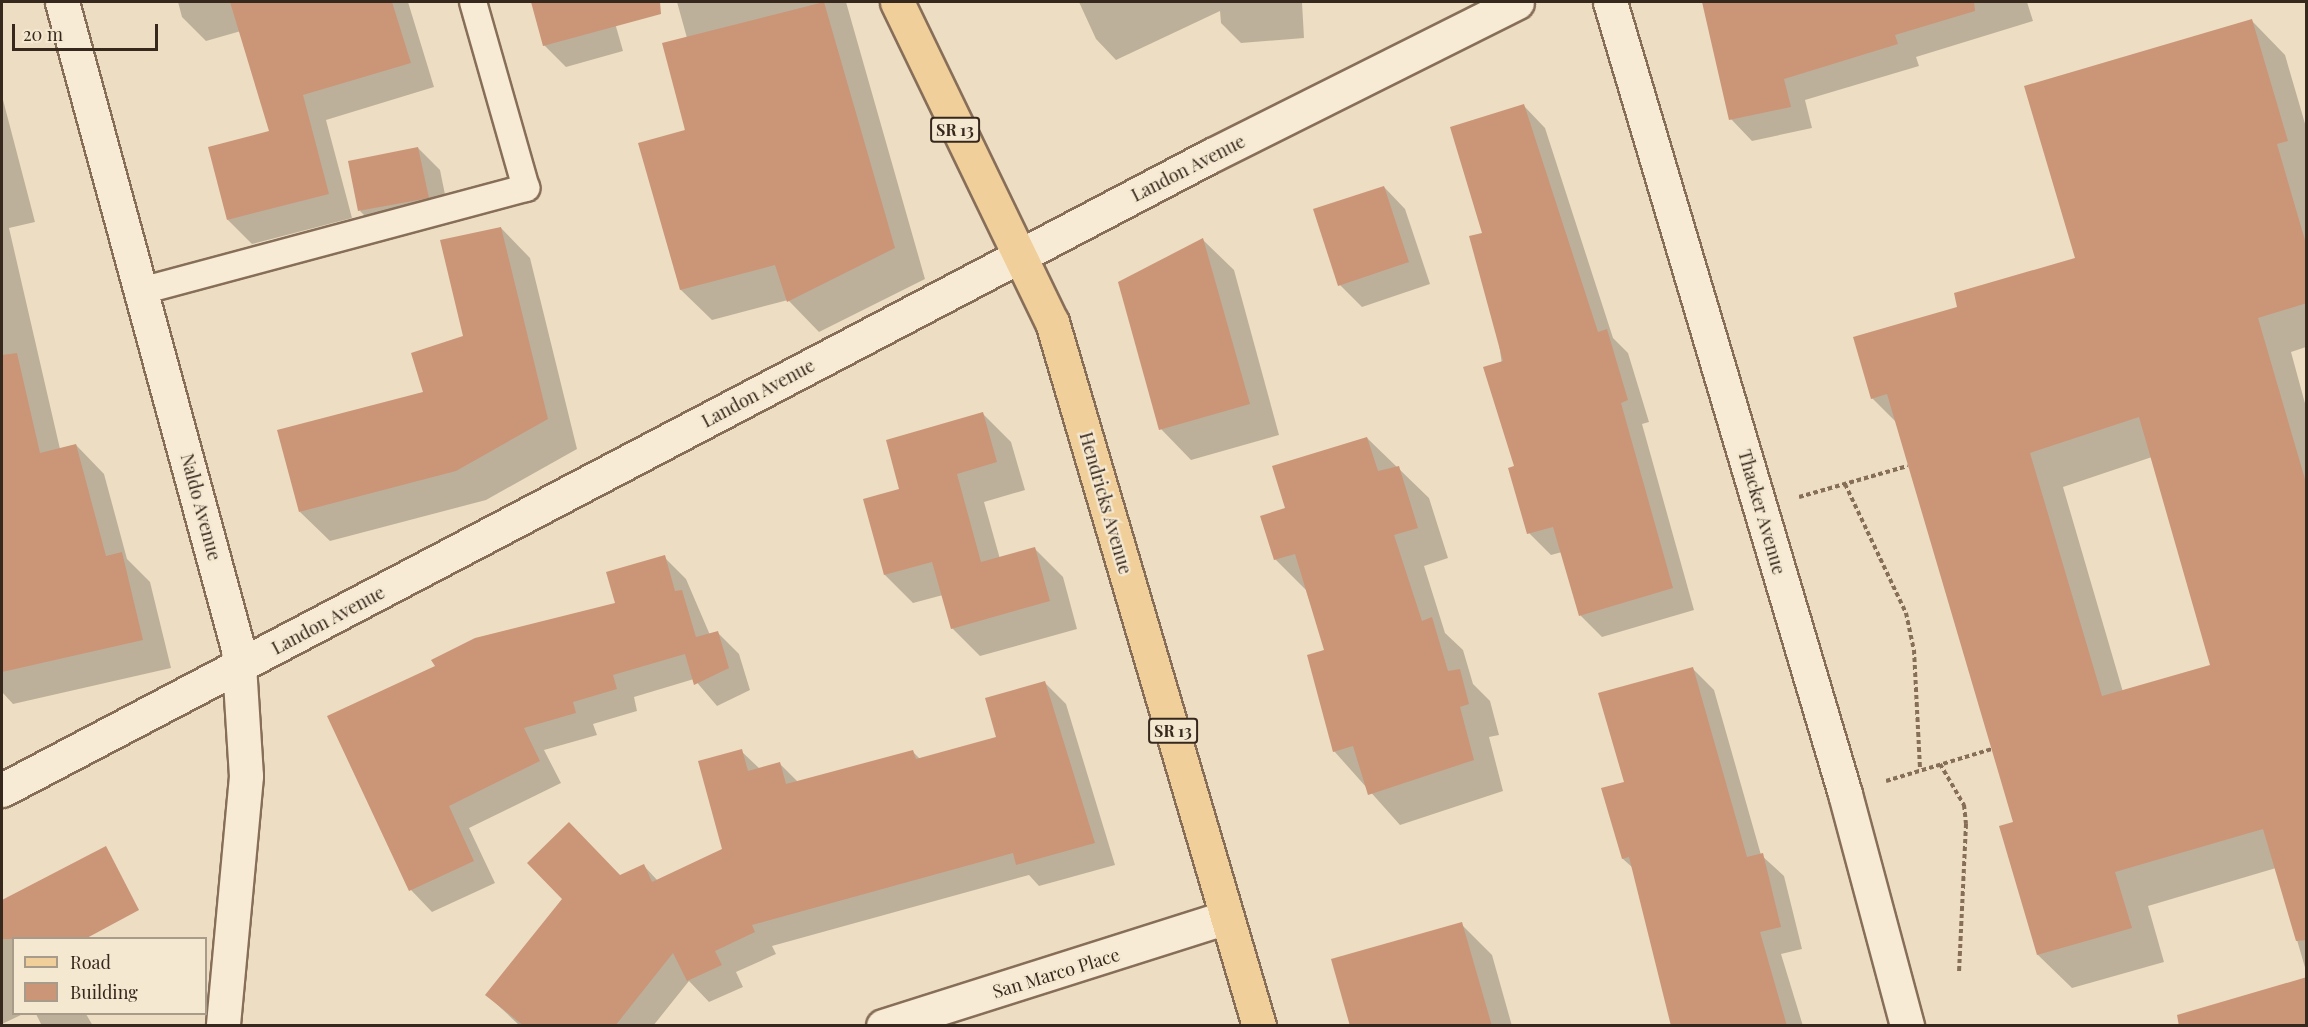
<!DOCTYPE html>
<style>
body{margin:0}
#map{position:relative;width:2308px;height:1027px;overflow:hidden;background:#edddc2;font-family:"Playfair Display",serif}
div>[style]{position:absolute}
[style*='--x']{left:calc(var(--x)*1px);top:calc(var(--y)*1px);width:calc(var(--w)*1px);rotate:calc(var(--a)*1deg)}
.shadow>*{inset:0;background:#0003}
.building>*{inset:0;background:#cb9578}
.path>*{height:4px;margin-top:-2px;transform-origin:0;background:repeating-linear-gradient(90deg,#876e59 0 4.5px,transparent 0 7.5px)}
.roads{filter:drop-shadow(2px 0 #876e59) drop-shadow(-2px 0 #876e59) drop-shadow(0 2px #876e59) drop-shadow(0 -2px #876e59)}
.lane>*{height:26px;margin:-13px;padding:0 13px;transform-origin:13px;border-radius:13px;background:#f8ebd5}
.street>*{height:33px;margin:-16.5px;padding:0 16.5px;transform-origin:16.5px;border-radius:16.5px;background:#f8ebd5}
.primary>*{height:33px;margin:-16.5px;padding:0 16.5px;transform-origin:16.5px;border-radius:16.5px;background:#f0cf9a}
span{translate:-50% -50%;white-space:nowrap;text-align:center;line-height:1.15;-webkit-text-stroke:4.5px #f5e8d1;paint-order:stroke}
.shield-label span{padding:2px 4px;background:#f5e8d1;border:2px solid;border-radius:4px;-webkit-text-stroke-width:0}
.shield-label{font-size:16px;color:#37281d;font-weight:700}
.street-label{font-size:18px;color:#37281d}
.frame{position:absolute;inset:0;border:3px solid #37281d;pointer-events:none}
.legend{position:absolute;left:12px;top:937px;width:195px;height:78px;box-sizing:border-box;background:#f5e8d1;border:2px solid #a99b89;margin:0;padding:8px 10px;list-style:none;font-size:18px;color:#37281d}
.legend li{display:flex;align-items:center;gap:12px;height:30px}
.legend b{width:30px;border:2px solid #a99b89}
.scale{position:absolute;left:12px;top:24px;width:146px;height:27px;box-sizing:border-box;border:3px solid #37281d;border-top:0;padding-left:8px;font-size:18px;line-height:21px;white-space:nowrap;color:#37281d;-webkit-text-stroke:4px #f5e8d1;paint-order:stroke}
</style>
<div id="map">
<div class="shadow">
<div style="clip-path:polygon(178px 2px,286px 2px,293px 25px,350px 8px,349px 2px,408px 2px,434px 87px,326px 120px,352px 218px,252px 244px,228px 220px,270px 132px,241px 31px,206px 41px,182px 17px)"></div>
<div style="clip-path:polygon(532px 2px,609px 2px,623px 51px,566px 67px,544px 45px)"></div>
<div style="clip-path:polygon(677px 2px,846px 2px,925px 279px,819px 332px,788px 300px,712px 320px,681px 290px,687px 38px)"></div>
<div style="clip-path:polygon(1079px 2px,1302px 2px,1304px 38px,1241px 43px,1221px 23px,1220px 11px,1116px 60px,1096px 39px)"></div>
<div style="clip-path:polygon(1727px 2px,2027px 2px,2033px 21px,1916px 57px,1919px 66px,1805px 100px,1812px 128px,1752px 141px,1731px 119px,1704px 7px)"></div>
<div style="clip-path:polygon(evenodd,2252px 21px,2285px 55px,2306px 127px,2306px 347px,2291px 352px,2306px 407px,2306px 971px,2276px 868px,2148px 906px,2164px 962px,2072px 988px,2038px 955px,2015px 823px,1898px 424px,1872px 398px,1959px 308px,2076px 259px,2252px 21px,2152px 457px,2212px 666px,2123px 692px,2063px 487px,2152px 457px)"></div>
<div style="clip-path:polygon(2px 96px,35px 222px,9px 228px,60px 449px,76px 445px,104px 474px,127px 559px,150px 582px,171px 668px,13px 704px,2px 692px)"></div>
<div style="clip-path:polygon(1524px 106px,1545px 128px,1613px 338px,1628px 353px,1649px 422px,1642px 424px,1694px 610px,1602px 637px,1581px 616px,1562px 552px,1551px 555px,1529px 533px,1516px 467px,1484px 234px)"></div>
<div style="clip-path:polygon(418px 148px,440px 170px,450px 219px,381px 232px,360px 211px)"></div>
<div style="clip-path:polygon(1384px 187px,1405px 209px,1430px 284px,1362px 307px,1340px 285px)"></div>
<div style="clip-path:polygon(501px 228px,530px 258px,577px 449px,486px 500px,330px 541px,300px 512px,424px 393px,464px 337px)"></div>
<div style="clip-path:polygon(1203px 240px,1234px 270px,1279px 435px,1191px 460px,1161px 429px)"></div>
<div style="clip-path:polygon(983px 414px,1011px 442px,1025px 490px,984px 502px,1000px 559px,1035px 549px,1063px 577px,1077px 629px,980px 656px,952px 628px,943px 595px,913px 603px,885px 575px,901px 490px)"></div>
<div style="clip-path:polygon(1367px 438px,1429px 498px,1448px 558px,1424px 566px,1445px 633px,1463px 650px,1473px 684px,1490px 701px,1499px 735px,1489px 737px,1503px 791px,1400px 825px,1334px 751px,1326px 651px,1306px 590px,1275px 559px,1287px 509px)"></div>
<div style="clip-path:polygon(664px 557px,686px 579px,710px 635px,718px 633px,739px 654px,750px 690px,717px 706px,694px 679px,634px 697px,637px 711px,593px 724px,597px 735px,544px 750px,561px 783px,469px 828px,495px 883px,432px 912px,411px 890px,329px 716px,617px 604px)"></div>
<div style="clip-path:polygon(1692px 668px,1714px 690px,1761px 855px,1784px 876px,1802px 949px,1781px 954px,1803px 1026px,1674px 1026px,1633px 868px,1623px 859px,1626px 783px)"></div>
<div style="clip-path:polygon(1045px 683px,1066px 704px,1115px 865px,1039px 886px,1029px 875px,772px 946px,776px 954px,736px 972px,743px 987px,709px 1002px,689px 981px,653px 1026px,520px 1026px,487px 995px,620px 876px,644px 866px,658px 881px,724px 850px,741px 751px,760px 769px,779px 763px,798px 782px,913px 752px,920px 759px,998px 738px)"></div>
<div style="clip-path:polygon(14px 895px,14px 1014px,23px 1014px,2px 1024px,2px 901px)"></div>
<div style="clip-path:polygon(1461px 924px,1492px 955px,1512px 1026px,1351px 1026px)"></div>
<div style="clip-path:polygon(36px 1014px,86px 1014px,93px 1026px,42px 1026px)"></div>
</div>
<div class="building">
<div style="clip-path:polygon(230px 2px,392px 2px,411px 63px,303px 95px,329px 194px,227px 220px,208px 147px,269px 131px)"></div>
<div style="clip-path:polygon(531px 2px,660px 2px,661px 14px,543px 46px)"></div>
<div style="clip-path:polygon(824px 2px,895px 248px,787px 302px,775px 265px,680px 290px,638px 143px,685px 130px,662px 43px)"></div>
<div style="clip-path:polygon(1702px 2px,1974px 2px,1975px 11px,1895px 35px,1898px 44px,1784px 79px,1791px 107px,1729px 120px)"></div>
<div style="clip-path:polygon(evenodd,2252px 19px,2288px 141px,2277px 144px,2307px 247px,2307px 303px,2258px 318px,2307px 486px,2307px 940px,2296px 941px,2263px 829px,2115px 872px,2132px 928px,2037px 955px,1999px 826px,2013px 822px,1887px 394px,1871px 399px,1853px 337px,1957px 307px,1954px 293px,2075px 258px,2024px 86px,2252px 19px,2139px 417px,2210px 665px,2102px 696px,2030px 453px,2139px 417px)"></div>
<div style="clip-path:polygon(1524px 104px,1598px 332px,1607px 329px,1628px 400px,1621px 403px,1673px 588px,1579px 616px,1553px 527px,1527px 534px,1508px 468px,1514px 466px,1483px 367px,1503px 361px,1469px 236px,1482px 233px,1450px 127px)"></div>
<div style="clip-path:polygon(418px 147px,429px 198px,358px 211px,348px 161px)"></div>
<div style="clip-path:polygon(1384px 186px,1409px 262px,1338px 286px,1313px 209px)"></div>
<div style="clip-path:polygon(501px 227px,548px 419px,456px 471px,299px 512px,277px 430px,423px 392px,411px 353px,463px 336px,440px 240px)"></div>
<div style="clip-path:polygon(1203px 238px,1250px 404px,1159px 430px,1118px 282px)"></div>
<div style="clip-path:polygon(17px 353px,40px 453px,76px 444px,106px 556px,122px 552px,143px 640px,2px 672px,2px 355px)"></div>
<div style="clip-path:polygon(983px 412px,997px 462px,957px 474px,981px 562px,1035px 547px,1050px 601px,951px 629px,932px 562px,884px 575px,863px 499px,899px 489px,886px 440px)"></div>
<div style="clip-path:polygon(1367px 437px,1378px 471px,1399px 466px,1418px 528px,1394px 535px,1422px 621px,1432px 617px,1448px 671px,1460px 669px,1469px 704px,1460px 707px,1474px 760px,1368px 795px,1353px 746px,1333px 752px,1307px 655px,1324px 650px,1295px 554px,1274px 560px,1260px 516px,1285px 508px,1272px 466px)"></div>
<div style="clip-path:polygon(665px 555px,675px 591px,682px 590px,696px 637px,718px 631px,729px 668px,694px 685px,685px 654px,613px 675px,617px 689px,573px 702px,576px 713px,524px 728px,540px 761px,449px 806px,474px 861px,409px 891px,327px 716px,435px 666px,431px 660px,475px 638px,615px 603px,606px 572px)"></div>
<div style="clip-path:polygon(1693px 667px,1747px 857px,1763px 853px,1781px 927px,1760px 932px,1787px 1026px,1671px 1026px,1629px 857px,1622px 859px,1601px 788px,1624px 782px,1598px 693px)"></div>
<div style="clip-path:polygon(1045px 681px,1095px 843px,1016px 865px,1013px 853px,752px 925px,755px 932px,715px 951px,722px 965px,687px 981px,673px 953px,615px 1026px,524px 1026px,485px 995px,562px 899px,527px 863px,569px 822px,620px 875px,644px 864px,652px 882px,722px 849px,698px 761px,742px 749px,748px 771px,780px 762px,786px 784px,913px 750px,916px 759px,996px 737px,985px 698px)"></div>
<div style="clip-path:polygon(106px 846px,139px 910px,85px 939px,2px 939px,2px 900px)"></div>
<div style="clip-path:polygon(1462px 922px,1492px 1026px,1350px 1026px,1331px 959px)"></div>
<div style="clip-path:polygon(2307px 977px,2307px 1026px,2179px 1026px,2177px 1015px)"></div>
</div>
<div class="path">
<div style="--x:1845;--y:484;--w:143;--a:64.7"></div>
<div style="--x:1906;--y:613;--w:38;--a:78"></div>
<div style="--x:1914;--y:650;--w:120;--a:87.1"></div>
<div style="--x:1799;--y:497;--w:113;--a:-15.9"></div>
<div style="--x:1940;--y:764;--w:48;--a:59.7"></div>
<div style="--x:1964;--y:805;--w:19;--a:84"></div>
<div style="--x:1966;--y:824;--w:148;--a:92.7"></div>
<div style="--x:1886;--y:781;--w:111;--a:-16.8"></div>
</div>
<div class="roads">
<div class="lane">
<div style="--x:141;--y:291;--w:399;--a:-15"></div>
<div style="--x:526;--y:188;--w:193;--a:-105.9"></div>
</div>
<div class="street">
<div style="--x:62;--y:2;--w:671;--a:74.78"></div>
<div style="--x:238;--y:649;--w:127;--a:86.4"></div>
<div style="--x:246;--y:776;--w:251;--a:95.3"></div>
<div style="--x:1610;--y:2;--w:826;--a:73.47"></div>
<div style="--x:1845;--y:794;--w:240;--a:75"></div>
<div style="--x:2;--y:790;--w:1367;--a:-27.69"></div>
<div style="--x:1212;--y:155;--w:341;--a:-26.6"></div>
<div style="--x:883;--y:1026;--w:360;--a:-17.6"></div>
</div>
<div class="primary">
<div style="--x:897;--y:2;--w:356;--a:64.2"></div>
<div style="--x:1052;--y:322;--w:734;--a:73.61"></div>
</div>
</div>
<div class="shield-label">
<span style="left:955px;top:130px">SR 13</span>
<span style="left:1173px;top:731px">SR 13</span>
</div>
<div class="street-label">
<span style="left:1188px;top:168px;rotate:-27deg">Landon Avenue</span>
<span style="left:758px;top:393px;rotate:-28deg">Landon Avenue</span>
<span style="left:1106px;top:503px;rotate:74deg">Hendricks Avenue</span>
<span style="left:201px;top:507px;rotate:75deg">Naldo Avenue</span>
<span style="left:1762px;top:512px;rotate:74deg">Thacker Avenue</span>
<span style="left:328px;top:620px;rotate:-28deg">Landon Avenue</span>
<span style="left:1056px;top:973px;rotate:-17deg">San Marco Place</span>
</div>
<div class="frame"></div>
<ul class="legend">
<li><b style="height:8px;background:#f0cf9a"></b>Road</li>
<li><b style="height:16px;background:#cb9578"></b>Building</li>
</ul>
<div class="scale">20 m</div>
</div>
